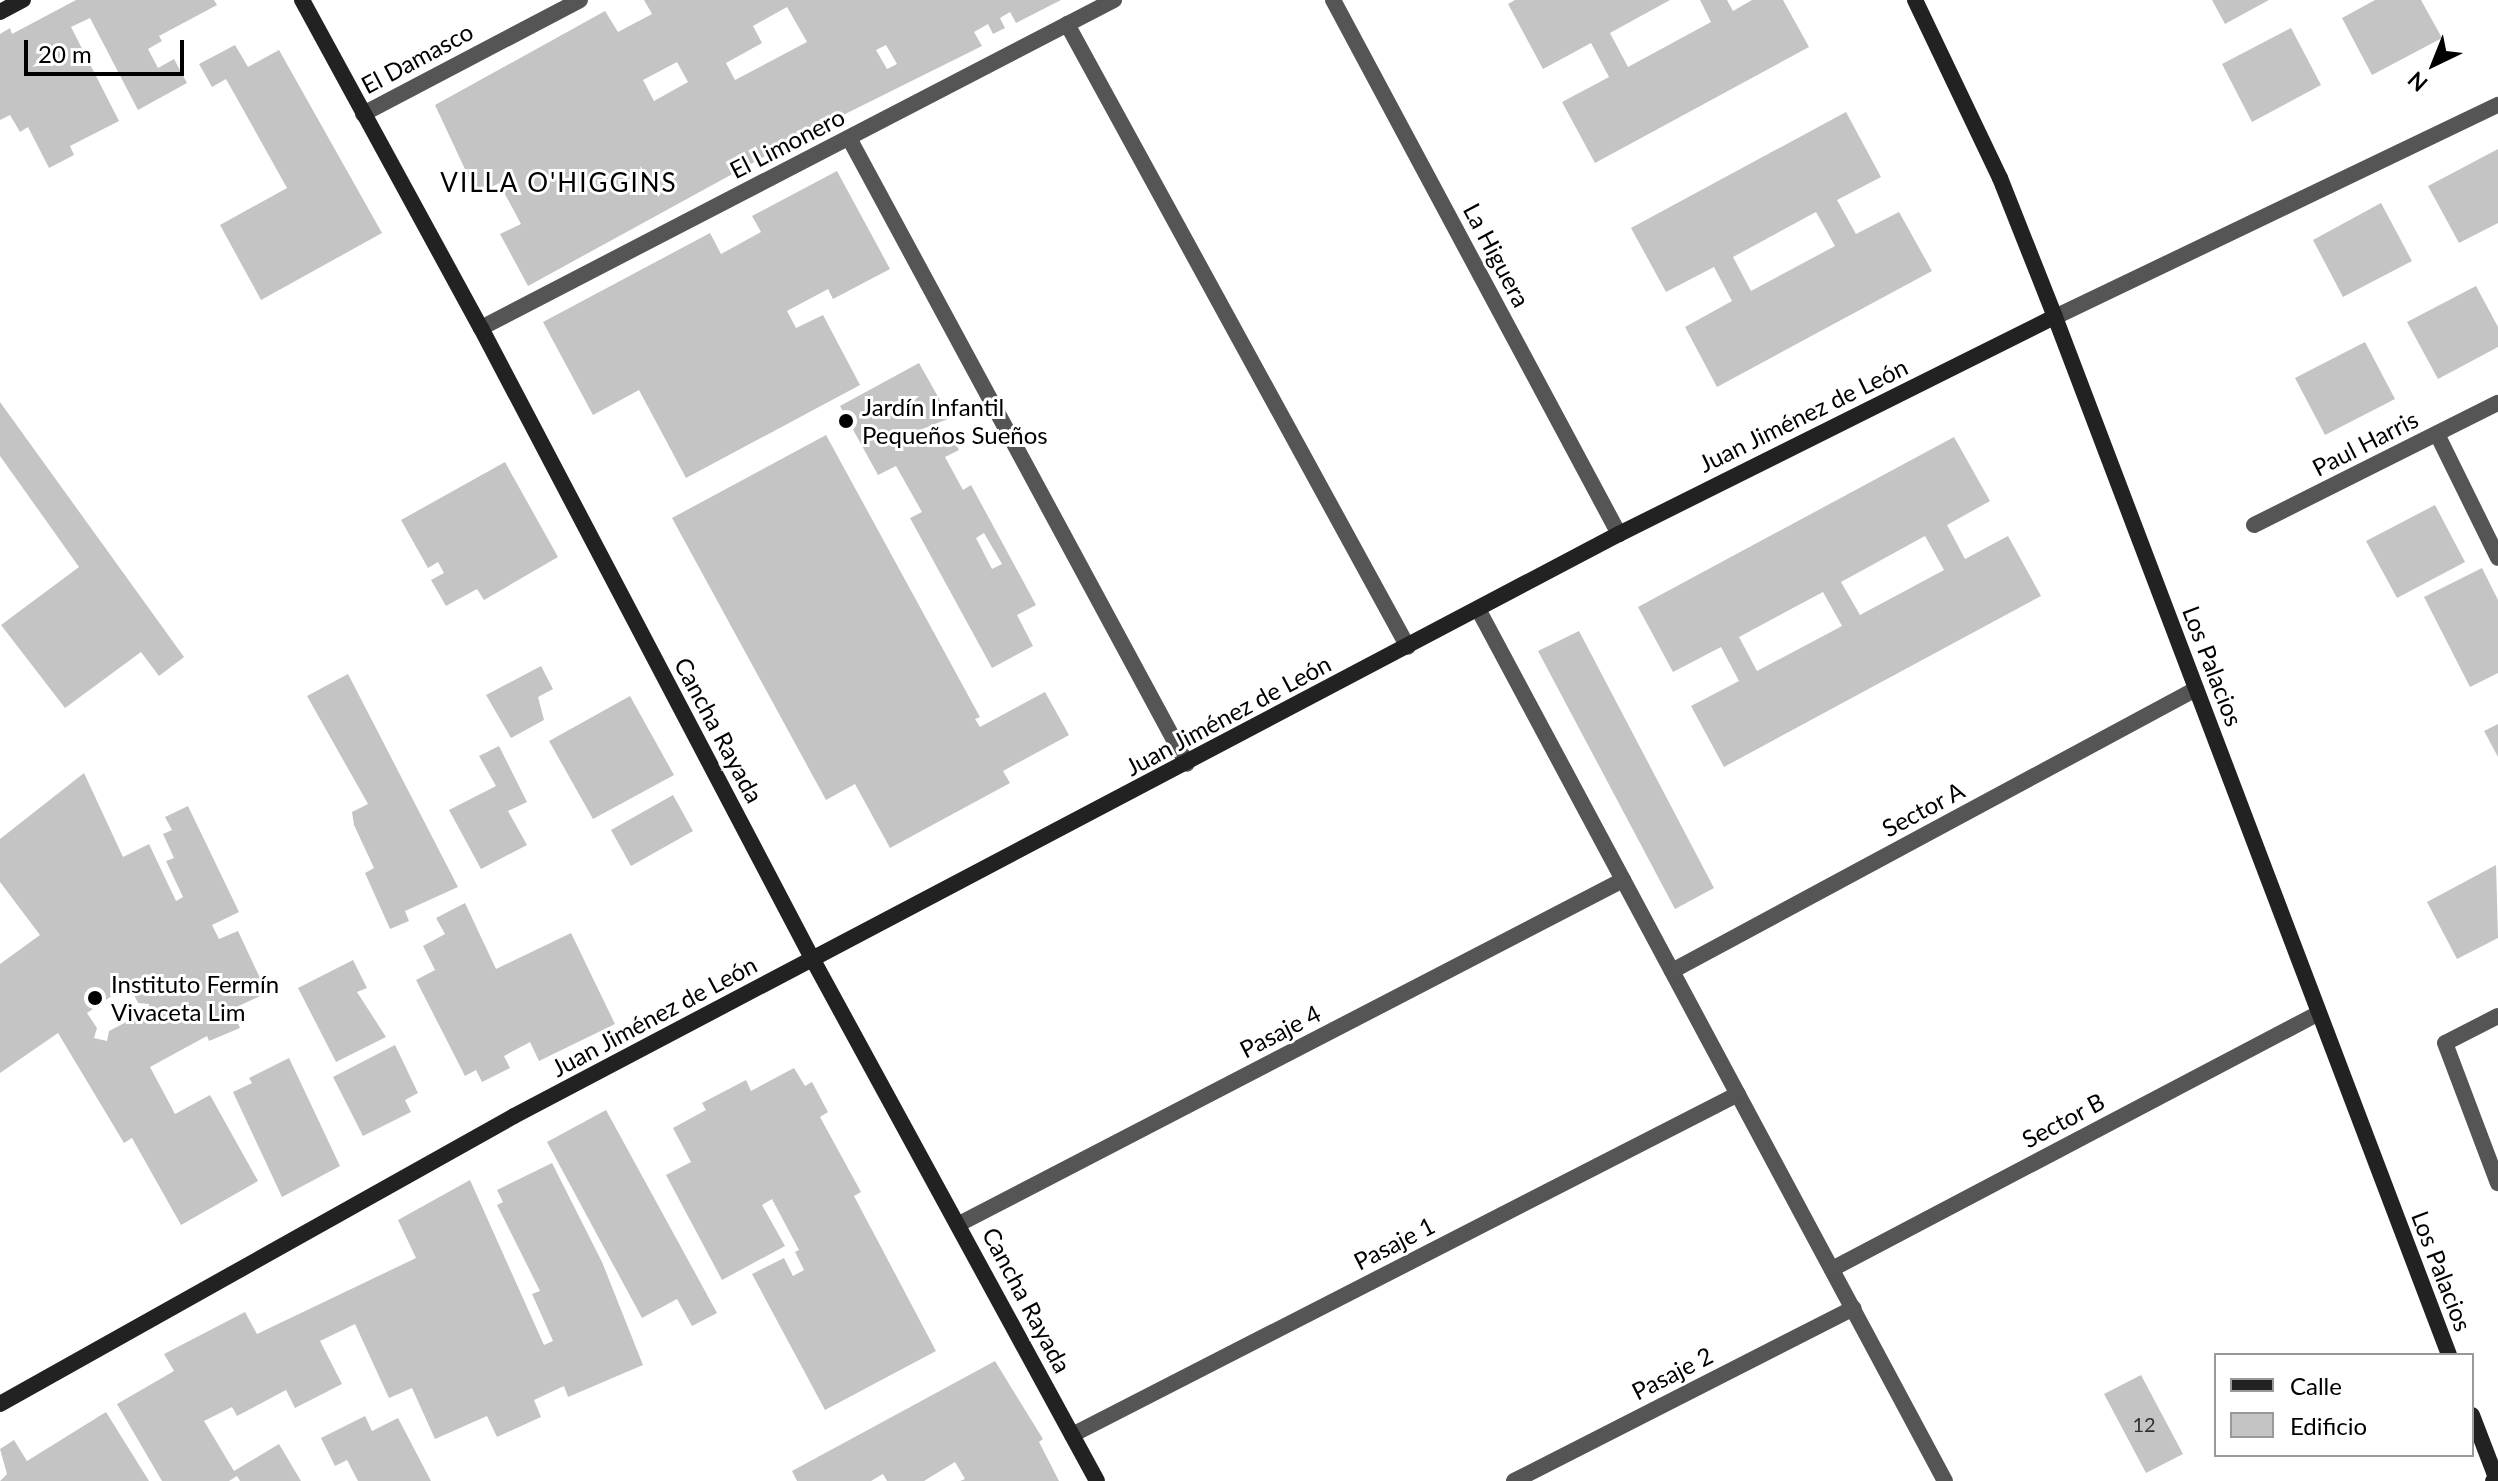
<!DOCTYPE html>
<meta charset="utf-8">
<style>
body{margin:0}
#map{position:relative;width:2498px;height:1481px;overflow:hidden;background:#fff;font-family:Lato,sans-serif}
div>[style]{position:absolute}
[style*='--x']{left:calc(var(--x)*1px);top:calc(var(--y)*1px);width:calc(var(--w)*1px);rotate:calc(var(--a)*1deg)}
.building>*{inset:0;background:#c4c4c4}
.street>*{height:16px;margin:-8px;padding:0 8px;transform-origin:8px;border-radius:8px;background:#555}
.secondary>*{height:16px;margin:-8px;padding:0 8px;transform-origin:8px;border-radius:8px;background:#222}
.dots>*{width:22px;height:22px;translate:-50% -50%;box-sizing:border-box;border:4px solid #fff;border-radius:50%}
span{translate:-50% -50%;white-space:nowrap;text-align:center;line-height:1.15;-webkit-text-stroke:6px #fff;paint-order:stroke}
.number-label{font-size:20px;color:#313131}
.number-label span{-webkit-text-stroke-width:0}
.street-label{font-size:24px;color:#000}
.poi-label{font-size:24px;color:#000}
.left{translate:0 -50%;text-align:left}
.neighbourhood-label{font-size:26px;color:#000;letter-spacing:2px}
.legend{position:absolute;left:2214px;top:1353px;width:260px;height:104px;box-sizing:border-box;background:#fff;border:2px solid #999;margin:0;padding:10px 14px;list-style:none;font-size:24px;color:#000}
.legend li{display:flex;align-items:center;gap:16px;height:40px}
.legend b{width:40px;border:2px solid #999}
.north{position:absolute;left:2394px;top:24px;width:80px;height:80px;-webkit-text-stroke:6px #fff;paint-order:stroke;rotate:223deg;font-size:22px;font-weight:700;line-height:32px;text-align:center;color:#000}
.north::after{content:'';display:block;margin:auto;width:28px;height:36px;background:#000;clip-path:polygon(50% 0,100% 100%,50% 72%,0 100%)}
.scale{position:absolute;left:24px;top:40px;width:160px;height:36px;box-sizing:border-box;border:4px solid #000;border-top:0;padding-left:10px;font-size:24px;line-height:28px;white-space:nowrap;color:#000;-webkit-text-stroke:6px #fff;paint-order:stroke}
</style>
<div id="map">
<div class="building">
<div style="clip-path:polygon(76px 0,214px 0,217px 5px,159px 36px,162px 41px,148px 49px,158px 68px,174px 59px,187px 83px,138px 110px,90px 18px,71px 27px,119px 121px,70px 146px,74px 155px,49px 168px,28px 127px,20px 132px,10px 115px,0 120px,0 34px,10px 28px,12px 34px)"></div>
<div style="clip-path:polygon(evenodd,644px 0,1061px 0,1016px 23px,1010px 12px,1000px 18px,1005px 28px,993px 34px,988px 24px,974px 32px,982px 46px,809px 132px,528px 286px,500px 234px,521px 224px,499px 183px,477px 195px,435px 105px,605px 11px,618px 32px,652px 14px,644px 0,787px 7px,807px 42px,735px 80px,726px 63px,762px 43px,753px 26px,787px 7px,644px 0,886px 45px,897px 64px,887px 69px,876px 50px,886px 45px,644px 0,677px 62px,688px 82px,654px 101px,643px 80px,677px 62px)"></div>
<div style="clip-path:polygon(1515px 0,1670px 0,1610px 33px,1628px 67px,1711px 22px,1700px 0,1727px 0,1733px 11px,1752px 0,1783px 0,1809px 47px,1595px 163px,1562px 102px,1609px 77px,1591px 43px,1543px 69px,1508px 4px)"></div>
<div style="clip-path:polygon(2212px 0,2269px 0,2225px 24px)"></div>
<div style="clip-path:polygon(2375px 0,2421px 0,2442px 38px,2372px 75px,2342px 18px)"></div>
<div style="clip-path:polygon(2291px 28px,2321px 85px,2252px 122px,2222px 64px)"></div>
<div style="clip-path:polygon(235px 45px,248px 67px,279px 50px,382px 233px,261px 300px,220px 225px,287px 188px,226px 79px,212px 87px,199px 64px)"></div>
<div style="clip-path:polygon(evenodd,1846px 112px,1881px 177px,1837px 200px,1856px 234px,1899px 212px,1932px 271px,1717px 387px,1685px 327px,1732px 301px,1714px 267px,1666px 292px,1631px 228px,1846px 112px,1816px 212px,1835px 246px,1751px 291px,1733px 257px,1816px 212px)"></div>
<div style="clip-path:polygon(2498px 149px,2498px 223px,2459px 243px,2428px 186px)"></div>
<div style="clip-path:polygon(837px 171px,890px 269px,833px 299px,828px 289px,787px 311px,796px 328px,823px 315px,860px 385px,686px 478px,639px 390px,593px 415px,543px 322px,710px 233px,721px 254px,761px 232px,752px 216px)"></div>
<div style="clip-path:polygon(2381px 203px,2412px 261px,2343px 297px,2313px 240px)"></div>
<div style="clip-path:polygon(2476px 286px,2498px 327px,2498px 347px,2438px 379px,2407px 322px)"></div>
<div style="clip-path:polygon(2365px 342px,2395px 399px,2325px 435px,2295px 378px)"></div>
<div style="clip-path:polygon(evenodd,919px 363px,950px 418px,920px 430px,928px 444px,947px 429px,959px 450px,945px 457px,963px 490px,971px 485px,1036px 605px,1017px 615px,1033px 646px,992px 668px,910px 518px,922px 512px,896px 466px,878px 475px,840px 406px,919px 363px,984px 533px,1002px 564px,992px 569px,976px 538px,984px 533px)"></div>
<div style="clip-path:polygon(0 402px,184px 657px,159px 676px,141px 652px,65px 708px,1px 625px,79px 567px,0 456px)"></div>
<div style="clip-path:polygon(826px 435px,980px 717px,975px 719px,980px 727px,1045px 692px,1069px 735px,1003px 771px,1010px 783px,890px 848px,855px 784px,826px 800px,672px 518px)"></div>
<div style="clip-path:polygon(evenodd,1954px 437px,1990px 501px,1947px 525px,1965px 559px,2008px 536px,2041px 596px,1724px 767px,1691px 706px,1739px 681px,1721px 647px,1673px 672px,1638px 607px,1954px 437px,1925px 536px,1944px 570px,1860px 615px,1841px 582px,1925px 536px,1954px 437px,1823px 592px,1842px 626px,1757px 671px,1739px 637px,1823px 592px)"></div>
<div style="clip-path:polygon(505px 462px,558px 557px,484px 600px,477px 589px,446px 606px,431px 580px,444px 573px,438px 562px,428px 568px,401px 520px)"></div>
<div style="clip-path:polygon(2435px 505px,2465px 562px,2397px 598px,2366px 541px)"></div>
<div style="clip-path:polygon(2482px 568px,2498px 600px,2498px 673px,2470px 687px,2424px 597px)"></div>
<div style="clip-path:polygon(1579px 631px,1714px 888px,1675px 909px,1538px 651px)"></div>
<div style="clip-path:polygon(541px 666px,553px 689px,538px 697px,544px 720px,511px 738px,486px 695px)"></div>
<div style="clip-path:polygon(348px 674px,458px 887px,405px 911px,409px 921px,390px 929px,365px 873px,374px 868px,354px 825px,352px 812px,368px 804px,307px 696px)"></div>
<div style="clip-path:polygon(630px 696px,674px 775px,593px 819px,549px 741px)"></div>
<div style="clip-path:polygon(2498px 724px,2498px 757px,2484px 731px)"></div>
<div style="clip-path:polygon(499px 746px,527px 802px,508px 811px,527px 845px,481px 869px,449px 810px,496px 786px,479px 756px)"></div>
<div style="clip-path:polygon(evenodd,84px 773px,123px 857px,149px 844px,176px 901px,183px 897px,166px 861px,174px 858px,163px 834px,172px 830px,165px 817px,188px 806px,239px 912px,212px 925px,219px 939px,238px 931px,267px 993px,232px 1009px,240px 1028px,209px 1041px,207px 1036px,150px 1067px,175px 1114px,210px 1095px,258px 1181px,181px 1225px,132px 1138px,124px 1143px,58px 1033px,0 1073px,0 964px,40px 935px,0 882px,0 839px,84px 773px,129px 984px,138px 1003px,149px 1004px,148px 1017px,138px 1016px,109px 1031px,107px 1041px,94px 1038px,97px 1028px,87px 1013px,129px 984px)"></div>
<div style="clip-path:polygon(673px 795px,693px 831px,631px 866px,611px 830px)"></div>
<div style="clip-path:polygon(2496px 865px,2498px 938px,2457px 959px,2427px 902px)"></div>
<div style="clip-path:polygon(465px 903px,496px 969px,571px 933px,615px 1024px,539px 1061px,530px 1042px,504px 1056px,510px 1068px,482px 1082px,476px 1070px,465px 1076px,416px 980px,435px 970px,423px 946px,445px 934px,436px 918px)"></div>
<div style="clip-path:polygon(353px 960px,367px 988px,357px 992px,386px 1037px,336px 1062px,298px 988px)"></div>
<div style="clip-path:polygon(395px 1045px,418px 1093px,405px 1100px,411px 1112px,363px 1136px,333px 1077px)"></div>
<div style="clip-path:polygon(289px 1058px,340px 1166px,282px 1197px,233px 1092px,252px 1083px,249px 1078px)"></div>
<div style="clip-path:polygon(794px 1068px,805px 1086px,812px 1082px,828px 1112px,820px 1117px,861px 1192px,854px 1196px,936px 1351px,825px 1410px,752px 1274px,784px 1258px,793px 1276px,804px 1270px,795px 1252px,799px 1250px,772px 1199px,762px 1205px,785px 1246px,722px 1280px,666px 1175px,691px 1162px,673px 1128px,706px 1110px,702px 1103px,746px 1080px,751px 1091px)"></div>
<div style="clip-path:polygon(606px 1110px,717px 1313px,692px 1326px,677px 1299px,642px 1318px,547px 1142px)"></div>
<div style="clip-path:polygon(552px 1163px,602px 1262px,643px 1365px,568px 1397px,564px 1386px,534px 1400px,541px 1417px,497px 1437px,487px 1416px,435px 1439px,412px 1388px,389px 1398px,355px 1324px,320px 1341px,342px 1384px,295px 1408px,286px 1390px,237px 1416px,232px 1407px,204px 1421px,234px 1471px,279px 1444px,301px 1481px,240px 1481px,237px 1476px,229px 1481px,162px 1481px,117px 1404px,174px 1371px,164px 1354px,245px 1312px,257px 1334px,416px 1258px,398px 1220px,470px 1180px,544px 1345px,553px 1341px,532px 1294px,540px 1291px,497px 1205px,503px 1202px,497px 1190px)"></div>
<div style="clip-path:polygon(995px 1361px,1043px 1439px,1039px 1442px,1059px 1481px,960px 1481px,965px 1479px,955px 1462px,924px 1481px,887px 1481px,883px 1474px,871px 1481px,797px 1481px,792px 1471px)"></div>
<div style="clip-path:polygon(2141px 1375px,2183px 1454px,2146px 1473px,2104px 1394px)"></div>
<div style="clip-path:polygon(106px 1412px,149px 1481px,0 1481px,7px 1474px,0 1449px,14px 1440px,27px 1461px)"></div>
<div style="clip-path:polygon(365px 1416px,372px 1431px,398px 1418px,431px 1481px,358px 1481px,347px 1460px,335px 1466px,321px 1438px)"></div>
</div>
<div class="street">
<div style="--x:1333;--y:0;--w:606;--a:61.83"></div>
<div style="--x:1067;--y:24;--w:710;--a:61.31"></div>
<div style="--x:363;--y:114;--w:245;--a:-27.7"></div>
<div style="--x:849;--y:138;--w:711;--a:61.63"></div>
<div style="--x:2055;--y:317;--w:491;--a:-25.6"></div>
<div style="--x:481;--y:328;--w:713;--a:-27.39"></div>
<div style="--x:2437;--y:434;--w:138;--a:63.8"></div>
<div style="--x:2254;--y:525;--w:273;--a:-26.6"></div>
<div style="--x:1478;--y:609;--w:989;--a:61.83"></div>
<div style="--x:1672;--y:971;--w:595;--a:-28.29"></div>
<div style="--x:2498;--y:1016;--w:59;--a:153"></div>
<div style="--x:2445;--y:1043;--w:150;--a:69.3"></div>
<div style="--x:959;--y:1224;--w:748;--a:-27.39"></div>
<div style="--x:1832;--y:1269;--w:548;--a:-27.73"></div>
<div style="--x:1072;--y:1435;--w:748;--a:-27.11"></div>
<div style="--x:1514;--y:1481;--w:381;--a:-27"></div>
</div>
<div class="secondary">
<div style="--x:302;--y:0;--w:374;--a:61.4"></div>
<div style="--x:481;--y:328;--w:714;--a:62.29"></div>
<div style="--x:813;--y:960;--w:593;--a:61.4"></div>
<div style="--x:1915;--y:0;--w:197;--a:64.5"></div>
<div style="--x:2000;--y:178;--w:149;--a:68.4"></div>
<div style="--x:2055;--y:317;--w:1110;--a:69.21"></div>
<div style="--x:0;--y:12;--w:26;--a:-28"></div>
<div style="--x:0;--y:1404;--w:589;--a:-29.26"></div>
<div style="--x:514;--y:1116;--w:1249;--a:-27.78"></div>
<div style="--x:1619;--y:534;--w:487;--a:-26.5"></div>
<div style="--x:2472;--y:1415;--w:70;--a:69"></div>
<div style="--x:2497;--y:1480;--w:4;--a:166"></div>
</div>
<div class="dots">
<div style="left:846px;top:421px;background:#000"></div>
<div style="left:95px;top:998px;background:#000"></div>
</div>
<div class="number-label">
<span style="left:2144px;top:1424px">12</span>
</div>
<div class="street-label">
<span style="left:417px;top:58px;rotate:-28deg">El Damasco</span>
<span style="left:787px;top:143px;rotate:-27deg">El Limonero</span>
<span style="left:1497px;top:255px;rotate:62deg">La Higuera</span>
<span style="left:1803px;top:415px;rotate:-26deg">Juan Jiménez de León</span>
<span style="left:2365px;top:443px;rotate:-27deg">Paul Harris</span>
<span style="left:2213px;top:666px;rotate:69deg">Los Palacios</span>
<span style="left:1228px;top:715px;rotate:-28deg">Juan Jiménez de León</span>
<span style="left:719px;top:730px;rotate:62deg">Cancha Rayada</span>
<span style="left:1923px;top:809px;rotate:-28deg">Sector A</span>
<span style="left:654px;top:1016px;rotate:-28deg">Juan Jiménez de León</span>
<span style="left:1280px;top:1031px;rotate:-27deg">Pasaje 4</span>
<span style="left:2063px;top:1120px;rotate:-28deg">Sector B</span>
<span style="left:1394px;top:1243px;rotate:-27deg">Pasaje 1</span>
<span style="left:2442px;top:1271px;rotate:69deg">Los Palacios</span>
<span style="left:1027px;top:1300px;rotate:62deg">Cancha Rayada</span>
<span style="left:1672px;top:1373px;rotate:-27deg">Pasaje 2</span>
</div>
<div class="poi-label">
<span class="left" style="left:862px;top:421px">Jardín Infantil<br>Pequeños Sueños</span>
<span class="left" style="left:111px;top:998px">Instituto Fermín<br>Vivaceta Lim</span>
</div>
<div class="neighbourhood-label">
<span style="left:559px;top:183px">VILLA O'HIGGINS</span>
</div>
<ul class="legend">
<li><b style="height:10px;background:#222"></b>Calle</li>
<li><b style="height:22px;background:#c4c4c4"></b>Edificio</li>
</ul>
<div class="north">N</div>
<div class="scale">20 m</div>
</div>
